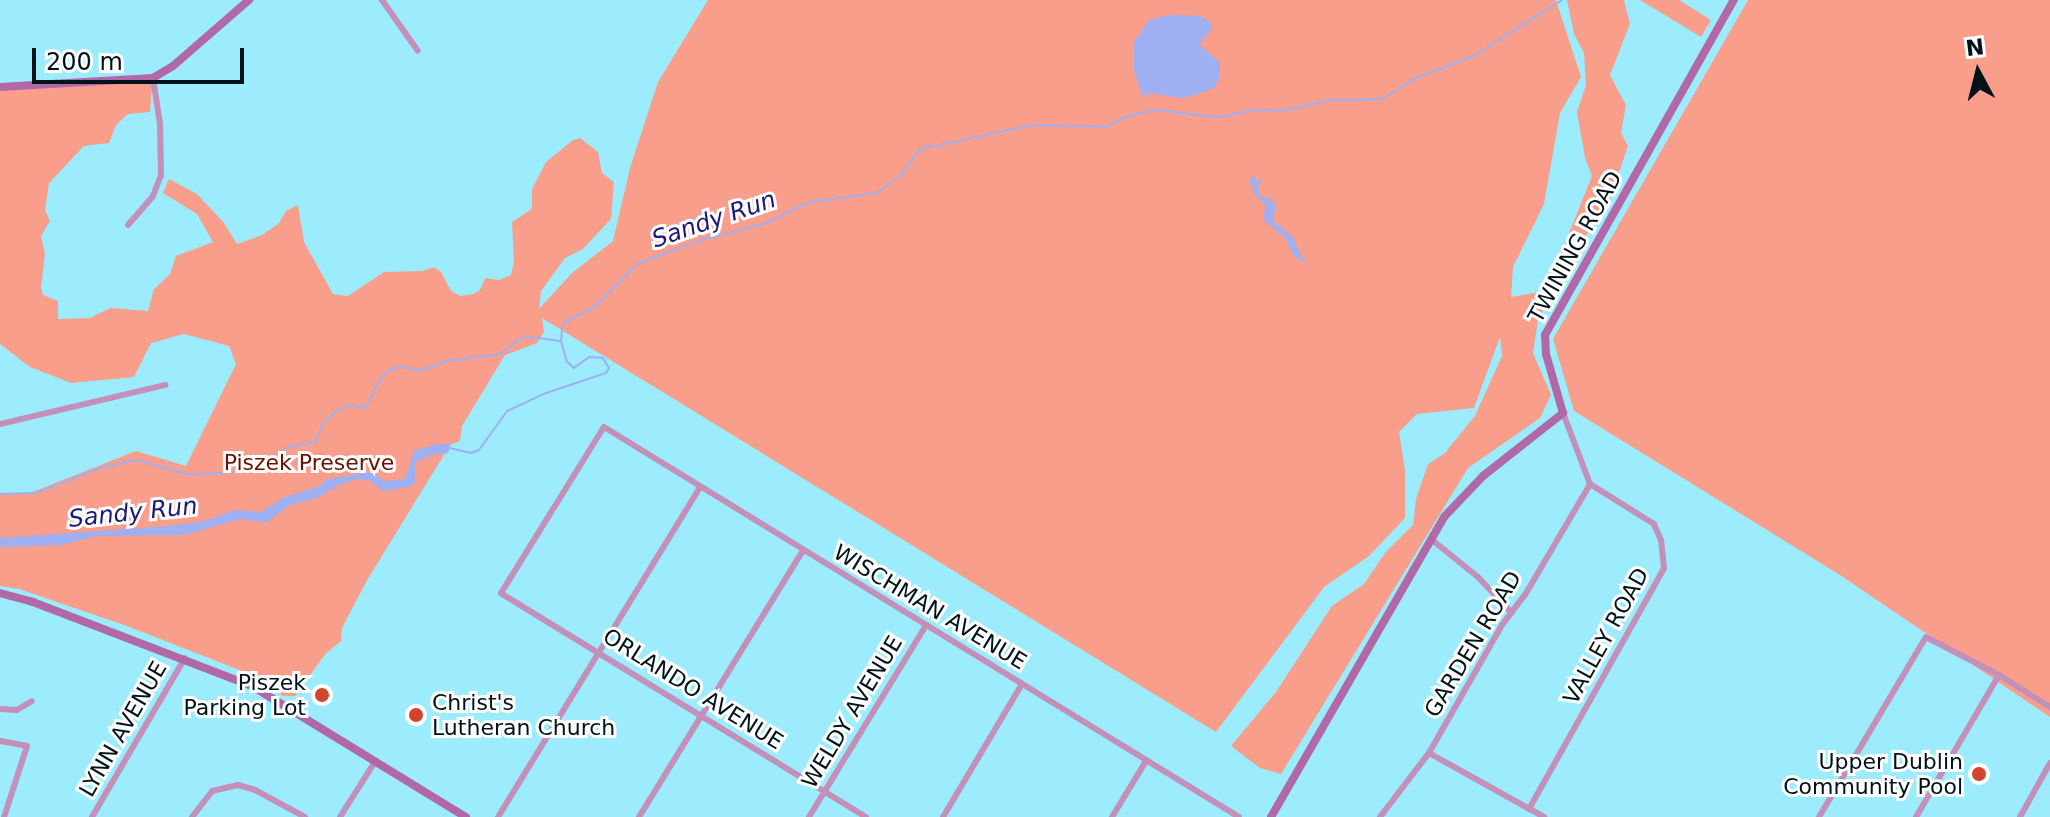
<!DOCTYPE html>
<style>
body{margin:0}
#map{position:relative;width:2050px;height:817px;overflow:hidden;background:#9cecfd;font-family:"DejaVu Sans",sans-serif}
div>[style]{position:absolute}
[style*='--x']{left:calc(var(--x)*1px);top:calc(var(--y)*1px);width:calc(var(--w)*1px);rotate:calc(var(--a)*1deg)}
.green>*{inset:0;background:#f89e8b}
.water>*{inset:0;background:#9eaff2}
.stream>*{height:2px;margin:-1px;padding:0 1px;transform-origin:1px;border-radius:1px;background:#9eaff2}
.street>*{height:6px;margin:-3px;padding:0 3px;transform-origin:3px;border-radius:3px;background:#c290b9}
.secondary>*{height:8px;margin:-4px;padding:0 4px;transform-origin:4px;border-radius:4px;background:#b168a6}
.dots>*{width:22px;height:22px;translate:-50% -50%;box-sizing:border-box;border:4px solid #fefefe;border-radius:50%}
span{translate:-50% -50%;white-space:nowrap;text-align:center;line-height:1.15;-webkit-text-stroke:6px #fefefe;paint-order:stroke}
.street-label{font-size:22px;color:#001318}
.park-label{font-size:22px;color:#691203}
.poi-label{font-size:22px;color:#001318}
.right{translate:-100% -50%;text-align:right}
.left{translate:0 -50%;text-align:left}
.water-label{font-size:24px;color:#1b1a78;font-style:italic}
.north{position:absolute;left:1938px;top:32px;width:80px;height:80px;-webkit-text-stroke:6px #fefefe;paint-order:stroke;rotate:353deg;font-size:22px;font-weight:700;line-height:32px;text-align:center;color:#001318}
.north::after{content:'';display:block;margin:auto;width:28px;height:36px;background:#001318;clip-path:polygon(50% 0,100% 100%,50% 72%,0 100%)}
.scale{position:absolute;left:32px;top:48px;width:212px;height:36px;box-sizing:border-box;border:4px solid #001318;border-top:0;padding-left:10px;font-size:24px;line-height:28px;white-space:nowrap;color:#001318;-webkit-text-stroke:6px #fefefe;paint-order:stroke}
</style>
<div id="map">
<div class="green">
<div style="clip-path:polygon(708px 0,1556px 0,1581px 77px,1560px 113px,1544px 204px,1513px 267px,1511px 297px,1540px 292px,1561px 253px,1592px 176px,1585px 158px,1577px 112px,1586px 85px,1584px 53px,1574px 34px,1567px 0,1624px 0,1630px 24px,1610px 75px,1626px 105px,1621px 133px,1628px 146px,1609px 201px,1567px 264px,1538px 320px,1533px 353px,1551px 395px,1540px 418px,1468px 468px,1281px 774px,1260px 768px,1231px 746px,1276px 692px,1332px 606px,1364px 584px,1385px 553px,1413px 525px,1416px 499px,1428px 464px,1444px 454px,1475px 416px,1502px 356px,1500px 337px,1474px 408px,1417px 414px,1399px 432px,1405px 470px,1405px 518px,1369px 556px,1324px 587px,1216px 732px,542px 318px,544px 332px,537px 343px,505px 355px,462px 426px,460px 441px,450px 445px,366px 582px,342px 628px,341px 641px,326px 653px,295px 696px,283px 696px,252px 675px,127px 626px,19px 589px,0 586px,0 494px,30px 493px,136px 451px,186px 466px,236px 364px,229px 346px,184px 334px,151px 343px,134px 377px,71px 383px,30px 367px,0 344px,0 90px,149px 82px,152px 87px,150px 112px,128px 114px,116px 125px,109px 143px,84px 146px,49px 183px,45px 210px,50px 221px,41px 236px,45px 254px,41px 288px,43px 295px,58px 301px,58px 319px,90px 318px,110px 308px,148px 311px,154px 289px,170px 274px,176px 256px,213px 242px,197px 214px,163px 193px,169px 179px,197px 194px,224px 223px,237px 244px,262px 235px,279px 223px,286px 211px,298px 205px,304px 242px,333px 294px,348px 296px,384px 272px,422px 271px,434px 267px,441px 272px,451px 291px,460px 296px,473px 294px,480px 290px,485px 278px,499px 280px,511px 275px,514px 262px,512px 222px,532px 209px,532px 189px,546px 162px,573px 140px,580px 138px,598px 152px,602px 173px,614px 182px,611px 219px,583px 249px,565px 258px,541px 291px,539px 309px,572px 273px,613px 241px,630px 168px,658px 82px)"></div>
<div style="clip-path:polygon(1640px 0,1679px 0,1711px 20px,1701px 37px)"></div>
<div style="clip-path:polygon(1748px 0,2050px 0,2050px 717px,1840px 575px,1574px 411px,1553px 339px)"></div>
</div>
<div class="water">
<div style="clip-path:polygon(1168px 15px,1200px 16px,1211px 23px,1212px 29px,1199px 44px,1220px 63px,1219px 79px,1214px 88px,1198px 94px,1181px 98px,1149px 93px,1143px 98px,1134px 71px,1134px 42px,1149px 20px)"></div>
<div style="clip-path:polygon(1255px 174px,1256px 182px,1263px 180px,1258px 187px,1260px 197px,1268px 197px,1276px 205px,1273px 221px,1293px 237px,1301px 256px,1309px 263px,1294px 257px,1286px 239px,1264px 220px,1265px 204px,1256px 197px,1249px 181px)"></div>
<div style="clip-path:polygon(436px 444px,451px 444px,448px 453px,431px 455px,415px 463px,415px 482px,411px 486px,388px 491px,380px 490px,371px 481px,359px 479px,339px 485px,315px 499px,290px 505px,266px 523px,241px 519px,184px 535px,96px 536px,63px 545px,0 547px,0 538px,168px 526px,205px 521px,235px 510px,261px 512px,285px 497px,320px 486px,325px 480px,362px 473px,375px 473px,383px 481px,405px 479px,414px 451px)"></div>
</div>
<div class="stream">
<div style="--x:450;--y:448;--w:21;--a:14"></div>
<div style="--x:470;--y:453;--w:9;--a:-18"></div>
<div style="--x:479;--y:450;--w:48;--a:-54.3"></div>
<div style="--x:507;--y:411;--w:40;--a:-25"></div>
<div style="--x:543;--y:394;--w:66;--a:-18.4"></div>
<div style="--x:606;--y:373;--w:6;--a:-59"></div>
<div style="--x:609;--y:368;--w:12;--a:-121"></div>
<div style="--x:603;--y:358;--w:14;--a:-176"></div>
<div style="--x:589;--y:357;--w:19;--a:144"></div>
<div style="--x:574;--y:368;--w:9;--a:-139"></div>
<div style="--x:567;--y:362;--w:22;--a:-106"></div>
<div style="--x:561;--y:341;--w:11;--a:-85"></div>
<div style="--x:562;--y:330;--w:9;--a:-69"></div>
<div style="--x:565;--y:322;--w:30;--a:-26"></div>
<div style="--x:592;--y:309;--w:64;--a:-45"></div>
<div style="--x:637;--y:264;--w:64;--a:-21"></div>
<div style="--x:697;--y:241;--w:69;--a:-14.2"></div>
<div style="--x:764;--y:224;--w:48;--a:-26"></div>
<div style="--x:807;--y:203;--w:73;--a:-8.7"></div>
<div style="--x:879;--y:192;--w:28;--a:-38"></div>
<div style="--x:901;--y:175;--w:32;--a:-54"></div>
<div style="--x:920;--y:149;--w:116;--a:-11.9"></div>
<div style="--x:1034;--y:125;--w:73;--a:1.6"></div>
<div style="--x:1107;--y:127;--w:23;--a:-29"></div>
<div style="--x:1127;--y:116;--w:30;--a:-12"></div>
<div style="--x:1156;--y:110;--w:61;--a:6.5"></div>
<div style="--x:1217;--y:117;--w:39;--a:-10"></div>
<div style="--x:1255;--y:110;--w:27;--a:2"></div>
<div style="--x:1282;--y:111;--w:51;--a:-12.4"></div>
<div style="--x:1332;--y:100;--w:51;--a:-1.1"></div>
<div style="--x:1383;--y:99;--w:35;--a:-33"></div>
<div style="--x:1412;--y:80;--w:68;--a:-21.6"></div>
<div style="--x:1475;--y:55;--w:103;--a:-32.3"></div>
<div style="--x:0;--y:494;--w:36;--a:-2"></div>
<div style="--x:36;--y:493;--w:69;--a:-21.3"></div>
<div style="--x:100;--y:468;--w:38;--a:-12"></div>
<div style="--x:137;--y:460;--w:56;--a:15.5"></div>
<div style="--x:191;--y:475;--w:71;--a:-4"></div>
<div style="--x:262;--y:470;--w:33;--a:-43"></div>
<div style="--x:286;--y:448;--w:30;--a:-12"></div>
<div style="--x:315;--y:442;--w:22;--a:-66"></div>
<div style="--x:324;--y:422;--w:19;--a:-43"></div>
<div style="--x:338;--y:409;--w:12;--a:-20"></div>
<div style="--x:349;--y:405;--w:16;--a:11"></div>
<div style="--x:365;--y:408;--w:34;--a:-62"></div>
<div style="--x:381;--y:378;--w:13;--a:-45"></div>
<div style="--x:390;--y:369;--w:11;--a:-10"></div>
<div style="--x:401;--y:367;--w:22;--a:8"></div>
<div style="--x:423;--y:370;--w:25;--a:-21"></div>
<div style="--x:446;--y:361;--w:54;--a:-7.4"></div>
<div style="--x:500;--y:354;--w:30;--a:-37"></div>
<div style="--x:524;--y:336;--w:36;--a:8"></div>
</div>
<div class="street">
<div style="--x:382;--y:0;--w:62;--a:54.8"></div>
<div style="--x:128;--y:225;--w:38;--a:-49"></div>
<div style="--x:153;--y:196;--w:22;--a:-69"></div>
<div style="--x:161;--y:175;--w:51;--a:-91.1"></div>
<div style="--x:160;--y:124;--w:47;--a:-98.7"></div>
<div style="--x:0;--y:424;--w:170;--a:-13.3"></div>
<div style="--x:1431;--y:539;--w:60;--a:39"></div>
<div style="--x:1478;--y:577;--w:48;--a:46.7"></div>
<div style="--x:0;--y:709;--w:17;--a:3"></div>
<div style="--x:17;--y:710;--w:17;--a:-31"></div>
<div style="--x:0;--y:741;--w:27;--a:10"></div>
<div style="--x:27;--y:746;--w:75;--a:107.9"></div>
<div style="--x:1429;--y:753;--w:132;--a:29.1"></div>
<div style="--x:1529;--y:809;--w:276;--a:-60.7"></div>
<div style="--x:1664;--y:568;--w:28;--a:-96"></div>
<div style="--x:1661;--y:540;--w:17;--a:-114"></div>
<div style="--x:1654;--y:524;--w:75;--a:-148"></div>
<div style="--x:1590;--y:484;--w:76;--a:-110.8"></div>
<div style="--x:92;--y:817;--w:184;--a:-59.7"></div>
<div style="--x:192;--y:817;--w:33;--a:-52"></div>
<div style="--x:212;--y:791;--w:27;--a:-13"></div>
<div style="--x:238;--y:785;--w:18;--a:16"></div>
<div style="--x:255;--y:790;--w:57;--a:28.4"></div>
<div style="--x:340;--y:817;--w:67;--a:-57.7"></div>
<div style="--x:498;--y:817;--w:387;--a:-58.5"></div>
<div style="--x:639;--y:817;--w:313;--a:-58.4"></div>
<div style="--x:809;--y:817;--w:225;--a:-58.6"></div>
<div style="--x:866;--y:817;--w:428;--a:-148.5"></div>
<div style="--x:501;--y:593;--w:195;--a:-58.2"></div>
<div style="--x:604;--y:427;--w:745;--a:31.56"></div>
<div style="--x:943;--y:817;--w:155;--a:-59.3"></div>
<div style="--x:1112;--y:817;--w:66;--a:-58.7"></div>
<div style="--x:1380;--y:817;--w:81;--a:-52.6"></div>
<div style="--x:1429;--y:753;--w:147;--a:-60.3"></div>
<div style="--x:1502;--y:625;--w:38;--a:-53"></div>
<div style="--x:1525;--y:595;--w:129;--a:-59.6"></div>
<div style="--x:1819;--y:817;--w:209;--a:-59.3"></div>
<div style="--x:1926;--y:637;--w:82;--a:27.5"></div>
<div style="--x:1999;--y:675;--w:60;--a:32.1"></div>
<div style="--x:1916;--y:817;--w:164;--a:-59.7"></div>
<div style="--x:2020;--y:817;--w:62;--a:-60.9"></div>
</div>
<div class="secondary">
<div style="--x:0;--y:87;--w:153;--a:-3.4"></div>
<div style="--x:153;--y:78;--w:23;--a:-31"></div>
<div style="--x:173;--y:66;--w:101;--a:-41"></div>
<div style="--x:0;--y:593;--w:34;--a:15"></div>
<div style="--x:33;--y:602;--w:235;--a:21"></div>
<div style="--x:252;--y:686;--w:251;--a:31.5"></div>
<div style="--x:1271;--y:817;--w:346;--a:-60"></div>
<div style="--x:1444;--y:517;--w:57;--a:-46.4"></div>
<div style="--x:1483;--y:476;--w:102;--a:-38.2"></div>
<div style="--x:1563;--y:413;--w:61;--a:-106.1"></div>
<div style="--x:1546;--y:354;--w:19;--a:-93"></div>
<div style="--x:1545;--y:335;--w:385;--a:-60.6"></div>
</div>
<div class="dots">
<div style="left:322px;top:695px;background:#d0452b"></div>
<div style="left:416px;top:715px;background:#d0452b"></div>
<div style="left:1979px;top:774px;background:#d0452b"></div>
</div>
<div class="street-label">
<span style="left:1575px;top:247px;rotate:-61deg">TWINING ROAD</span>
<span style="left:930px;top:607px;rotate:31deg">WISCHMAN AVENUE</span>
<span style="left:1606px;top:636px;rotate:-61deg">VALLEY ROAD</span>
<span style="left:1473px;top:644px;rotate:-59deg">GARDEN ROAD</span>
<span style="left:693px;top:689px;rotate:32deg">ORLANDO AVENUE</span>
<span style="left:852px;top:712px;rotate:-59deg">WELDY AVENUE</span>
<span style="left:123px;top:729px;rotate:-60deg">LYNN AVENUE</span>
</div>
<div class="park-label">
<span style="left:309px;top:463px">Piszek Preserve</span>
</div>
<div class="poi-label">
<span class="right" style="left:306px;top:695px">Piszek<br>Parking Lot</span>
<span class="left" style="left:432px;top:715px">Christ's<br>Lutheran Church</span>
<span class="right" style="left:1963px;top:774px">Upper Dublin<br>Community Pool</span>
</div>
<div class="water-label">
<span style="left:714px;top:220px;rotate:-19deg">Sandy Run</span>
<span style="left:133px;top:513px;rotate:-6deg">Sandy Run</span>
</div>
<div class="north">N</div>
<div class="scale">200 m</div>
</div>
